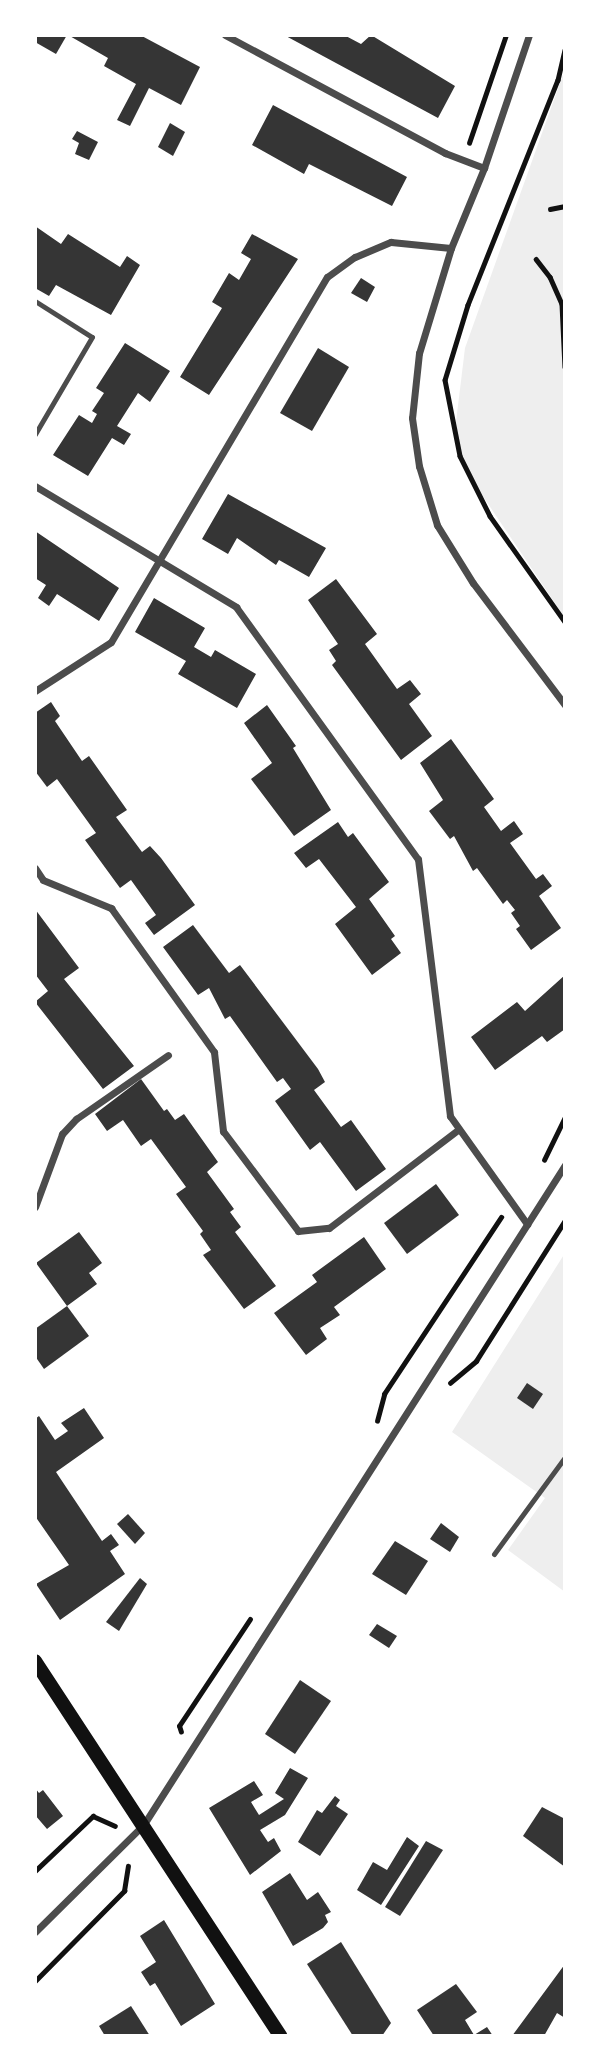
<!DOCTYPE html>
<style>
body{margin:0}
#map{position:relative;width:600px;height:2071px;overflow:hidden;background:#fff;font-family:Overpass,sans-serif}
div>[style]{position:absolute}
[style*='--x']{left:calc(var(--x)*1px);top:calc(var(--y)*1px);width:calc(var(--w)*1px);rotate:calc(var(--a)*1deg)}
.green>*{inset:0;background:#eee}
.building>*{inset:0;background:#353535}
.path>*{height:4.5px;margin:-2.25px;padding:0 2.25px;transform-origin:2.25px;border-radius:2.25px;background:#111}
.service>*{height:5px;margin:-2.5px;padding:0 2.5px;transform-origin:2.5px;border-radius:2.5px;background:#4c4c4c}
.minor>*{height:7px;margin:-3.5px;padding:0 3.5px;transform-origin:3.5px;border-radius:3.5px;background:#4c4c4c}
.secondary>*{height:14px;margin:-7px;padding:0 7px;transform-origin:7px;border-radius:7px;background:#111}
span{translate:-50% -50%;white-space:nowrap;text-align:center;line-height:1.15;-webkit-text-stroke:5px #fff;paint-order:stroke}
.frame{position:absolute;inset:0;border:37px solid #fff;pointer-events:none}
</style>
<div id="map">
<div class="green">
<div style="clip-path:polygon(565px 69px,565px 618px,478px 489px,460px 451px,456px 422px,465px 348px)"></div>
<div style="clip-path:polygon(565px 1253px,565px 1592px,508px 1550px,545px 1498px,452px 1432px)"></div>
</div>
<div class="building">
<div style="clip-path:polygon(35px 35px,67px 35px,56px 54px,35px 42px)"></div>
<div style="clip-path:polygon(68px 35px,140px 35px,200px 67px,181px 105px,149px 88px,130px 126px,117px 120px,136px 84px,104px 66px,108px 58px)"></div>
<div style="clip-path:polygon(284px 35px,344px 35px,361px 44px,371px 35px,455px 86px,438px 118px)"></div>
<div style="clip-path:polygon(273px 105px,407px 177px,392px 206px,309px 164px,304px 174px,252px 145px)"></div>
<div style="clip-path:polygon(170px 123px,185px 132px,173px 156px,158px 147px)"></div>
<div style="clip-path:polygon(77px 131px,98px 142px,89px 160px,75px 154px,79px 143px,72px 139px)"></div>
<div style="clip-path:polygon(35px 226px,61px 244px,68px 234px,120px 267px,127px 256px,140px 265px,111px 315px,56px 285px,49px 296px,35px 288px)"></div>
<div style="clip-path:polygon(252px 234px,298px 259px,209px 395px,180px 377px,222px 308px,212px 302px,229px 273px,239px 280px,251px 259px,241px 253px)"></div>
<div style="clip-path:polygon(361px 278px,375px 287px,367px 302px,351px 293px)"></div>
<div style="clip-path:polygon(125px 343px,170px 371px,150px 402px,138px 393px,117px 426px,131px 434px,124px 445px,112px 438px,88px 476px,53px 455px,79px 415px,92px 423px,97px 414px,92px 411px,104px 393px,96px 388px)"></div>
<div style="clip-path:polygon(318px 348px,349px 367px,312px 431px,280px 413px)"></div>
<div style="clip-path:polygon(228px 494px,326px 548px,309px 577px,279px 560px,276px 565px,237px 538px,228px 554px,202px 539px)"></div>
<div style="clip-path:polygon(35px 531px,119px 588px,99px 621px,57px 594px,49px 606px,38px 598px,46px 585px,35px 578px)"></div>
<div style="clip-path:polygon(336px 579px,377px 634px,365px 644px,397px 689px,410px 680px,421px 694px,409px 704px,432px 736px,401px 760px,332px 665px,336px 661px,329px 650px,338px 644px,308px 600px)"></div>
<div style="clip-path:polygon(154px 598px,205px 628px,194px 647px,211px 657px,215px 650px,256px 674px,237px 708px,178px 674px,186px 661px,135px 632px)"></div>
<div style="clip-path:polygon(51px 702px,60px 716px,55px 721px,82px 761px,89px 756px,127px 810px,116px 817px,142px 852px,150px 846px,161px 858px,195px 905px,154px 935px,145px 923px,156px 915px,131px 880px,120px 888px,85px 840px,96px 833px,57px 779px,47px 787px,35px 771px,35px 713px)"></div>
<div style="clip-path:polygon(267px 705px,296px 746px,293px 748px,331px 810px,294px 836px,251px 779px,272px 763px,244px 723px)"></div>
<div style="clip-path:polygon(451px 739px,494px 799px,484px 807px,501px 831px,514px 821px,523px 834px,510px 843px,536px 879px,543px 874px,552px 886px,539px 896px,561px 928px,531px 950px,516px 929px,520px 926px,511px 913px,515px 910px,507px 900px,503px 904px,477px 868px,473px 871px,454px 836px,450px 839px,429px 811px,443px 800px,420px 763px)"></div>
<div style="clip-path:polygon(338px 822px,348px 837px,353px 833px,389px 882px,369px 899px,395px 936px,391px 939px,401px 953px,372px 975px,335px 924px,356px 907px,319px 859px,306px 868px,294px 853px)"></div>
<div style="clip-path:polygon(35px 909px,79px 968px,64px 979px,134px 1066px,103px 1089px,35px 1002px,48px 991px,35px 974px)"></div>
<div style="clip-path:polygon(193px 925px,229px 973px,240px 965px,318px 1069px,325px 1082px,314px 1090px,341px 1127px,351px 1120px,386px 1169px,356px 1191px,320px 1142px,310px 1150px,275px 1101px,291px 1089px,283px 1078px,277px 1082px,230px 1016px,225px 1019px,209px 988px,198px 995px,163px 947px)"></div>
<div style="clip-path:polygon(565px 975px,565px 1029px,547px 1042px,542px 1036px,495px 1070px,471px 1037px,517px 1002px,525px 1011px)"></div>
<div style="clip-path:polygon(141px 1079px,164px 1111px,167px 1109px,175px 1120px,184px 1114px,218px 1162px,207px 1172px,234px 1209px,230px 1212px,241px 1227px,235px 1232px,276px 1286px,244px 1309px,203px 1255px,211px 1250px,200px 1234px,203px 1231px,176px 1194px,186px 1187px,151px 1139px,141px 1146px,123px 1120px,107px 1131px,95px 1114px)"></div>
<div style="clip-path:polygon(436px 1184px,459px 1215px,407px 1254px,384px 1223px)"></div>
<div style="clip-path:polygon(79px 1232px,102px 1263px,89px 1273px,97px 1284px,67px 1306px,36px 1263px)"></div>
<div style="clip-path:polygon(364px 1237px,386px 1269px,334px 1307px,340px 1315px,320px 1328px,327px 1339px,306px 1355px,274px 1313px,317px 1282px,312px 1275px)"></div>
<div style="clip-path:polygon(67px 1306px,89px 1336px,44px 1369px,35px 1356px,35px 1329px)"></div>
<div style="clip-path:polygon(527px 1383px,543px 1394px,533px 1409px,517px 1398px)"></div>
<div style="clip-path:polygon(84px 1408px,104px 1438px,56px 1472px,102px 1541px,111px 1534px,119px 1545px,110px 1551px,125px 1574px,60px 1620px,36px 1584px,69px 1565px,35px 1516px,35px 1419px,39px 1416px,55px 1440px,68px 1431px,61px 1423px)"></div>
<div style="clip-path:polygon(128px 1514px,145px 1533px,135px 1544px,117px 1524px)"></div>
<div style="clip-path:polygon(441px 1523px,459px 1537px,450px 1552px,430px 1539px)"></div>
<div style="clip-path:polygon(395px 1541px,428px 1561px,406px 1595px,372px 1574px)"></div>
<div style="clip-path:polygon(140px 1578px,147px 1584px,119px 1631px,106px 1622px)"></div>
<div style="clip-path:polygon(377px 1624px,397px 1636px,389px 1648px,369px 1635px)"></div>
<div style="clip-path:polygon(300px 1680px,331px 1701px,295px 1754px,265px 1734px)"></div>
<div style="clip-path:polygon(290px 1768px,308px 1778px,285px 1815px,260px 1830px,268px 1842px,274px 1838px,281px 1851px,250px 1875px,209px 1808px,254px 1781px,263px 1795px,251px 1802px,259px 1815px,284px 1799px,275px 1793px)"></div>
<div style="clip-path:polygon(35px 1788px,39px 1793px,43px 1790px,63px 1816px,47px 1829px,35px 1815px)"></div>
<div style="clip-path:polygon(335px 1796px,340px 1800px,336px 1806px,348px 1814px,320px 1856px,298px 1842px,317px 1810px,322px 1813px)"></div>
<div style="clip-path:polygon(542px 1807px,565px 1819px,565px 1867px,523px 1836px)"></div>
<div style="clip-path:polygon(407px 1837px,419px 1846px,381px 1905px,357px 1890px,373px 1862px,387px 1870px)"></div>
<div style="clip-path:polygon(426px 1841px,443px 1850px,400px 1916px,385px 1907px)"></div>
<div style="clip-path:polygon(290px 1873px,307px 1900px,318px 1892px,331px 1912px,325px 1915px,328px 1922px,323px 1928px,293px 1946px,262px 1892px)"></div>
<div style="clip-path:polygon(164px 1920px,215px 2004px,181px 2026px,155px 1983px,150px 1986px,141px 1972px,156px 1962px,140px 1936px)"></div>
<div style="clip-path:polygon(341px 1942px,391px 2023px,382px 2036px,353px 2036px,307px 1964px)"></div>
<div style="clip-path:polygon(565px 1964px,565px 2018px,557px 2013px,544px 2036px,512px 2036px)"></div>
<div style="clip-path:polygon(456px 1984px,477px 2012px,465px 2020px,474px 2035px,487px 2027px,493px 2036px,434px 2036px,417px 2010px)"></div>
<div style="clip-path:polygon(131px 2006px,150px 2036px,105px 2036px,99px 2026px)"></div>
</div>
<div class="path">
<div style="--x:565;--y:50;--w:31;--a:103"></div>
<div style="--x:558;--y:80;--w:242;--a:111.8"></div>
<div style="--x:468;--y:305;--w:78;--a:107"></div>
<div style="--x:445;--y:380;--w:77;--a:78.8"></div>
<div style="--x:460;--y:456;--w:67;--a:63.4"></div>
<div style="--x:490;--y:516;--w:130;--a:54.7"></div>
<div style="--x:469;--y:143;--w:114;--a:-71.1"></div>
<div style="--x:550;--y:209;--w:15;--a:-11"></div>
<div style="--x:536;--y:259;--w:23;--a:52"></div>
<div style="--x:550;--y:277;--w:30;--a:66"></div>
<div style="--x:562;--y:304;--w:63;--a:87.3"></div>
<div style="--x:544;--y:1160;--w:48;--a:-64"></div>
<div style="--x:450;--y:1383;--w:34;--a:-40"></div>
<div style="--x:476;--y:1361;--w:167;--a:-57.7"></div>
<div style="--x:377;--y:1421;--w:28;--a:-75"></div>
<div style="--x:384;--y:1394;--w:212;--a:-56.5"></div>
<div style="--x:181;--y:1732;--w:6;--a:-108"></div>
<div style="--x:179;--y:1726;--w:128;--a:-56.4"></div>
<div style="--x:35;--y:1871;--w:80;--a:-43.5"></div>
<div style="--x:93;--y:1816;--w:24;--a:24"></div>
<div style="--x:35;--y:1981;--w:127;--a:-45.3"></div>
<div style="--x:124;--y:1891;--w:25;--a:-81"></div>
</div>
<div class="service">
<div style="--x:35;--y:301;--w:67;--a:32.3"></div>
<div style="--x:92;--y:337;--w:113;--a:120.4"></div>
<div style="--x:494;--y:1554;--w:120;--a:-53.8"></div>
</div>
<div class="minor">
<div style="--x:225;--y:35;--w:250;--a:28.2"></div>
<div style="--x:445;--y:153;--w:42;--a:21"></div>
<div style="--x:529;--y:35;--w:140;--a:108.7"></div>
<div style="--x:484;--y:168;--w:87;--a:112.4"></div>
<div style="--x:451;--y:248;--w:110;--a:106.9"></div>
<div style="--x:419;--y:353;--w:65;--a:96.1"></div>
<div style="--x:412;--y:418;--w:49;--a:81.7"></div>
<div style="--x:419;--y:466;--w:62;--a:73"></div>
<div style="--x:437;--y:525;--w:68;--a:58.2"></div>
<div style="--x:473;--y:583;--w:153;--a:53"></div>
<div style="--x:35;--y:486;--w:235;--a:31"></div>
<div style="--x:236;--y:607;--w:311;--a:54.2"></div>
<div style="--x:418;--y:859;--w:259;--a:82.9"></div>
<div style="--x:450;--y:1116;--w:133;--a:54.5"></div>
<div style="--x:35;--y:691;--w:90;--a:-32.8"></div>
<div style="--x:111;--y:642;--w:424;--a:-59.4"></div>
<div style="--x:327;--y:277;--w:34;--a:-36"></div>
<div style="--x:355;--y:257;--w:39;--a:-23"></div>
<div style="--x:391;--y:242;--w:60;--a:5.7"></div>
<div style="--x:35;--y:868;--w:14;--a:56"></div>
<div style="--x:43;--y:880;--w:74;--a:22.4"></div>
<div style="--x:111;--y:908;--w:177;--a:54.4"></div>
<div style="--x:214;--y:1052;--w:80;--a:83.5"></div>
<div style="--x:223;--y:1131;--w:125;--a:53.1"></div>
<div style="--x:298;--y:1231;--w:31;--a:-6"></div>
<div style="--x:329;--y:1228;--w:163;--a:-37.3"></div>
<div style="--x:35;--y:1207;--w:78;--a:-69.7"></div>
<div style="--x:62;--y:1134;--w:21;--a:-47"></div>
<div style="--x:76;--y:1119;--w:112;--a:-34.8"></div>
<div style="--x:35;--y:1932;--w:153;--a:-44.7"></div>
<div style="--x:144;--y:1824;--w:782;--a:-57.43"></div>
</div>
<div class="secondary">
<div style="--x:35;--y:1661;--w:448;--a:56.8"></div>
</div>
<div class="frame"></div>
</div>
